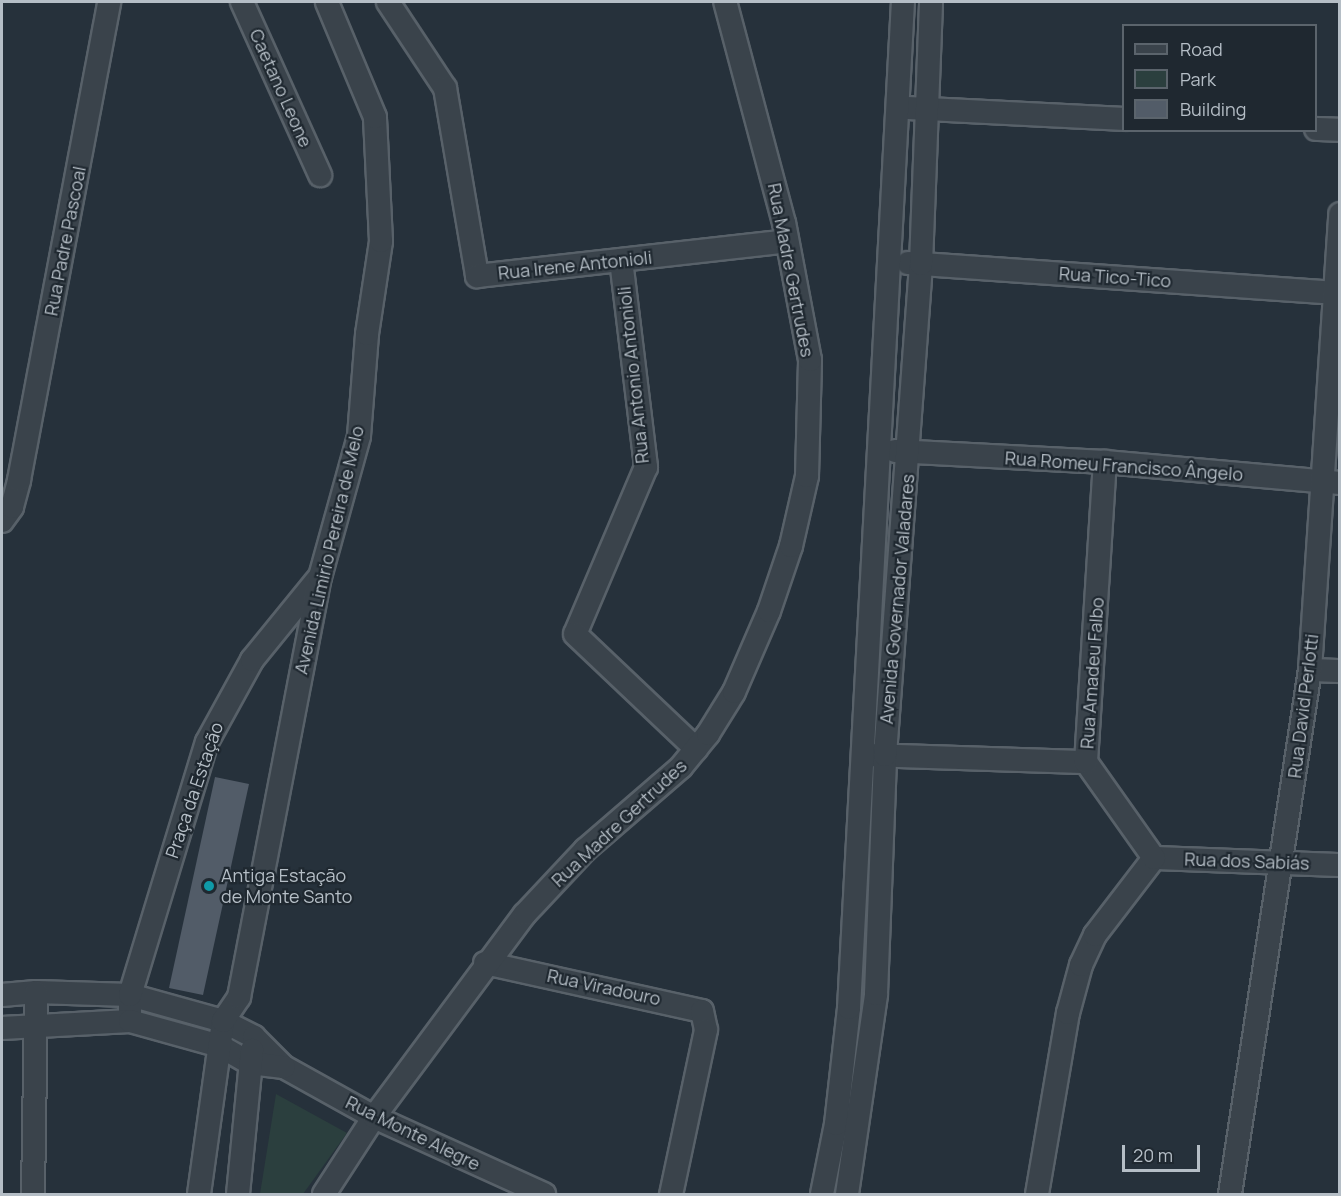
<!DOCTYPE html>
<meta charset="utf-8">
<style>
body{margin:0}
#map{position:relative;width:1341px;height:1196px;overflow:hidden;background:#26313b;font-family:Manrope,sans-serif}
div>[style]{position:absolute}
[style*='--x']{left:calc(var(--x)*1px);top:calc(var(--y)*1px);width:calc(var(--w)*1px);rotate:calc(var(--a)*1deg)}
.green>*{inset:0;background:#2b3f3e}
.building>*{inset:0;background:#525c68}
.roads{filter:drop-shadow(2px 0 #586169) drop-shadow(-2px 0 #586169) drop-shadow(0 2px #586169) drop-shadow(0 -2px #586169)}
.minor>*{height:22px;margin:-11px;padding:0 11px;transform-origin:11px;border-radius:11px;background:#3a434b}
.dots>*{width:16px;height:16px;translate:-50% -50%;box-sizing:border-box;border:3px solid #1f2830;border-radius:50%}
span{translate:-50% -50%;white-space:nowrap;text-align:center;line-height:1.15;-webkit-text-stroke:4.5px #1f2830;paint-order:stroke}
.street-label{font-size:18px;color:#b5bec6}
.poi-label{font-size:18px;color:#b5bec6}
.left{translate:0 -50%;text-align:left}
.frame{position:absolute;inset:0;border:3px solid #b5bec6;pointer-events:none}
.legend{position:absolute;left:1122px;top:24px;width:195px;height:108px;box-sizing:border-box;background:#1f2830;border:2px solid #5b646c;margin:0;padding:8px 10px;list-style:none;font-size:18px;color:#b5bec6}
.legend li{display:flex;align-items:center;gap:12px;height:30px}
.legend b{width:30px;border:2px solid #5b646c}
.scale{position:absolute;left:1122px;top:1145px;width:78px;height:27px;box-sizing:border-box;border:3px solid #b5bec6;border-top:0;padding-left:8px;font-size:18px;line-height:21px;white-space:nowrap;color:#b5bec6;-webkit-text-stroke:4px #1f2830;paint-order:stroke}
</style>
<div id="map">
<div class="green">
<div style="clip-path:polygon(276px 1094px,347px 1133px,303px 1194px,260px 1194px)"></div>
</div>
<div class="building">
<div style="clip-path:polygon(215px 777px,249px 784px,203px 995px,169px 988px)"></div>
</div>
<div class="roads">
<div class="minor">
<div style="--x:242;--y:2;--w:190;--a:65.7"></div>
<div style="--x:388;--y:2;--w:103;--a:56.5"></div>
<div style="--x:445;--y:88;--w:191;--a:80.3"></div>
<div style="--x:477;--y:276;--w:312;--a:-6.4"></div>
<div style="--x:909;--y:108;--w:215;--a:2.9"></div>
<div style="--x:1316;--y:129;--w:24;--a:2"></div>
<div style="--x:621;--y:260;--w:209;--a:83.1"></div>
<div style="--x:646;--y:467;--w:181;--a:113"></div>
<div style="--x:575;--y:634;--w:167;--a:43.5"></div>
<div style="--x:908;--y:263;--w:433;--a:4"></div>
<div style="--x:895;--y:451;--w:210;--a:3"></div>
<div style="--x:1105;--y:462;--w:236;--a:5.1"></div>
<div style="--x:2;--y:521;--w:17;--a:-54"></div>
<div style="--x:12;--y:507;--w:28;--a:-75"></div>
<div style="--x:19;--y:480;--w:486;--a:-79.3"></div>
<div style="--x:1310;--y:670;--w:30;--a:2"></div>
<div style="--x:871;--y:755;--w:215;--a:1.9"></div>
<div style="--x:1154;--y:858;--w:186;--a:2.2"></div>
<div style="--x:485;--y:963;--w:222;--a:12.5"></div>
<div style="--x:702;--y:1011;--w:19;--a:78"></div>
<div style="--x:706;--y:1030;--w:168;--a:102"></div>
<div style="--x:2;--y:995;--w:34;--a:-5"></div>
<div style="--x:36;--y:992;--w:94;--a:1.8"></div>
<div style="--x:130;--y:995;--w:97;--a:15.6"></div>
<div style="--x:223;--y:1021;--w:35;--a:27"></div>
<div style="--x:254;--y:1037;--w:42;--a:45"></div>
<div style="--x:284;--y:1067;--w:103;--a:29.1"></div>
<div style="--x:374;--y:1117;--w:187;--a:24.4"></div>
<div style="--x:130;--y:1021;--w:26;--a:-90"></div>
<div style="--x:130;--y:995;--w:264;--a:-73.1"></div>
<div style="--x:207;--y:742;--w:94;--a:-61.2"></div>
<div style="--x:252;--y:660;--w:103;--a:-50.9"></div>
<div style="--x:2;--y:1028;--w:128;--a:-3.1"></div>
<div style="--x:130;--y:1021;--w:93;--a:15.5"></div>
<div style="--x:220;--y:1046;--w:34;--a:30"></div>
<div style="--x:250;--y:1063;--w:34;--a:7"></div>
<div style="--x:33;--y:1194;--w:202;--a:-89.1"></div>
<div style="--x:199;--y:1194;--w:175;--a:-82.1"></div>
<div style="--x:223;--y:1021;--w:29;--a:-56"></div>
<div style="--x:239;--y:997;--w:428;--a:-79.1"></div>
<div style="--x:320;--y:577;--w:146;--a:-74.5"></div>
<div style="--x:359;--y:436;--w:102;--a:-85.5"></div>
<div style="--x:367;--y:334;--w:94;--a:-81.4"></div>
<div style="--x:381;--y:241;--w:124;--a:-92.8"></div>
<div style="--x:375;--y:117;--w:125;--a:-112.7"></div>
<div style="--x:238;--y:1194;--w:145;--a:-84.4"></div>
<div style="--x:324;--y:1194;--w:92;--a:-57"></div>
<div style="--x:374;--y:1117;--w:253;--a:-53.4"></div>
<div style="--x:525;--y:914;--w:88;--a:-46.8"></div>
<div style="--x:585;--y:850;--w:127;--a:-40.8"></div>
<div style="--x:681;--y:767;--w:43;--a:-50.7"></div>
<div style="--x:708;--y:734;--w:49;--a:-58.2"></div>
<div style="--x:734;--y:692;--w:88;--a:-66.6"></div>
<div style="--x:769;--y:611;--w:69;--a:-71.3"></div>
<div style="--x:791;--y:546;--w:72;--a:-77.1"></div>
<div style="--x:807;--y:476;--w:116;--a:-88.5"></div>
<div style="--x:810;--y:360;--w:139;--a:-100.7"></div>
<div style="--x:784;--y:223;--w:229;--a:-104.9"></div>
<div style="--x:822;--y:1194;--w:71;--a:-78.7"></div>
<div style="--x:836;--y:1124;--w:117;--a:-83.6"></div>
<div style="--x:849;--y:1008;--w:1007;--a:-86.93"></div>
<div style="--x:847;--y:1194;--w:202;--a:-81.7"></div>
<div style="--x:876;--y:994;--w:239;--a:-87.8"></div>
<div style="--x:885;--y:755;--w:492;--a:-85.8"></div>
<div style="--x:921;--y:264;--w:262;--a:-87.8"></div>
<div style="--x:1037;--y:1194;--w:184;--a:-80.3"></div>
<div style="--x:1068;--y:1013;--w:50;--a:-74.8"></div>
<div style="--x:1081;--y:965;--w:33;--a:-65"></div>
<div style="--x:1095;--y:935;--w:97;--a:-52.5"></div>
<div style="--x:1154;--y:858;--w:118;--a:-125.3"></div>
<div style="--x:1086;--y:762;--w:301;--a:-86.4"></div>
<div style="--x:1230;--y:1194;--w:530;--a:-81.32"></div>
<div style="--x:1310;--y:670;--w:457;--a:-86.2"></div>
</div>
</div>
<div class="dots">
<div style="left:209px;top:886px;background:#0f9aa8"></div>
</div>
<div class="street-label">
<span style="left:281px;top:88px;rotate:66deg">Caetano Leone</span>
<span style="left:65px;top:241px;rotate:-79deg">Rua Padre Pascoal</span>
<span style="left:575px;top:265px;rotate:-6deg">Rua Irene Antonioli</span>
<span style="left:791px;top:270px;rotate:79deg">Rua Madre Gertrudes</span>
<span style="left:1115px;top:277px;rotate:4deg">Rua Tico-Tico</span>
<span style="left:633px;top:375px;rotate:-96deg">Rua Antonio Antonioli</span>
<span style="left:1124px;top:466px;rotate:4deg">Rua Romeu Francisco Ângelo</span>
<span style="left:329px;top:550px;rotate:-77deg">Avenida Limirio Pereira de Melo</span>
<span style="left:897px;top:599px;rotate:-85deg">Avenida Governador Valadares</span>
<span style="left:1092px;top:673px;rotate:-86deg">Rua Amadeu Falbo</span>
<span style="left:1303px;top:706px;rotate:-83deg">Rua David Perlotti</span>
<span style="left:194px;top:790px;rotate:-71deg">Praça da Estação</span>
<span style="left:619px;top:823px;rotate:-43deg">Rua Madre Gertrudes</span>
<span style="left:1247px;top:861px;rotate:2deg">Rua dos Sabiás</span>
<span style="left:604px;top:987px;rotate:12deg">Rua Viradouro</span>
<span style="left:413px;top:1133px;rotate:26deg">Rua Monte Alegre</span>
</div>
<div class="poi-label">
<span class="left" style="left:221px;top:886px">Antiga Estação<br>de Monte Santo</span>
</div>
<div class="frame"></div>
<ul class="legend">
<li><b style="height:8px;background:#3a434b"></b>Road</li>
<li><b style="height:16px;background:#2b3f3e"></b>Park</li>
<li><b style="height:16px;background:#525c68"></b>Building</li>
</ul>
<div class="scale">20 m</div>
</div>
